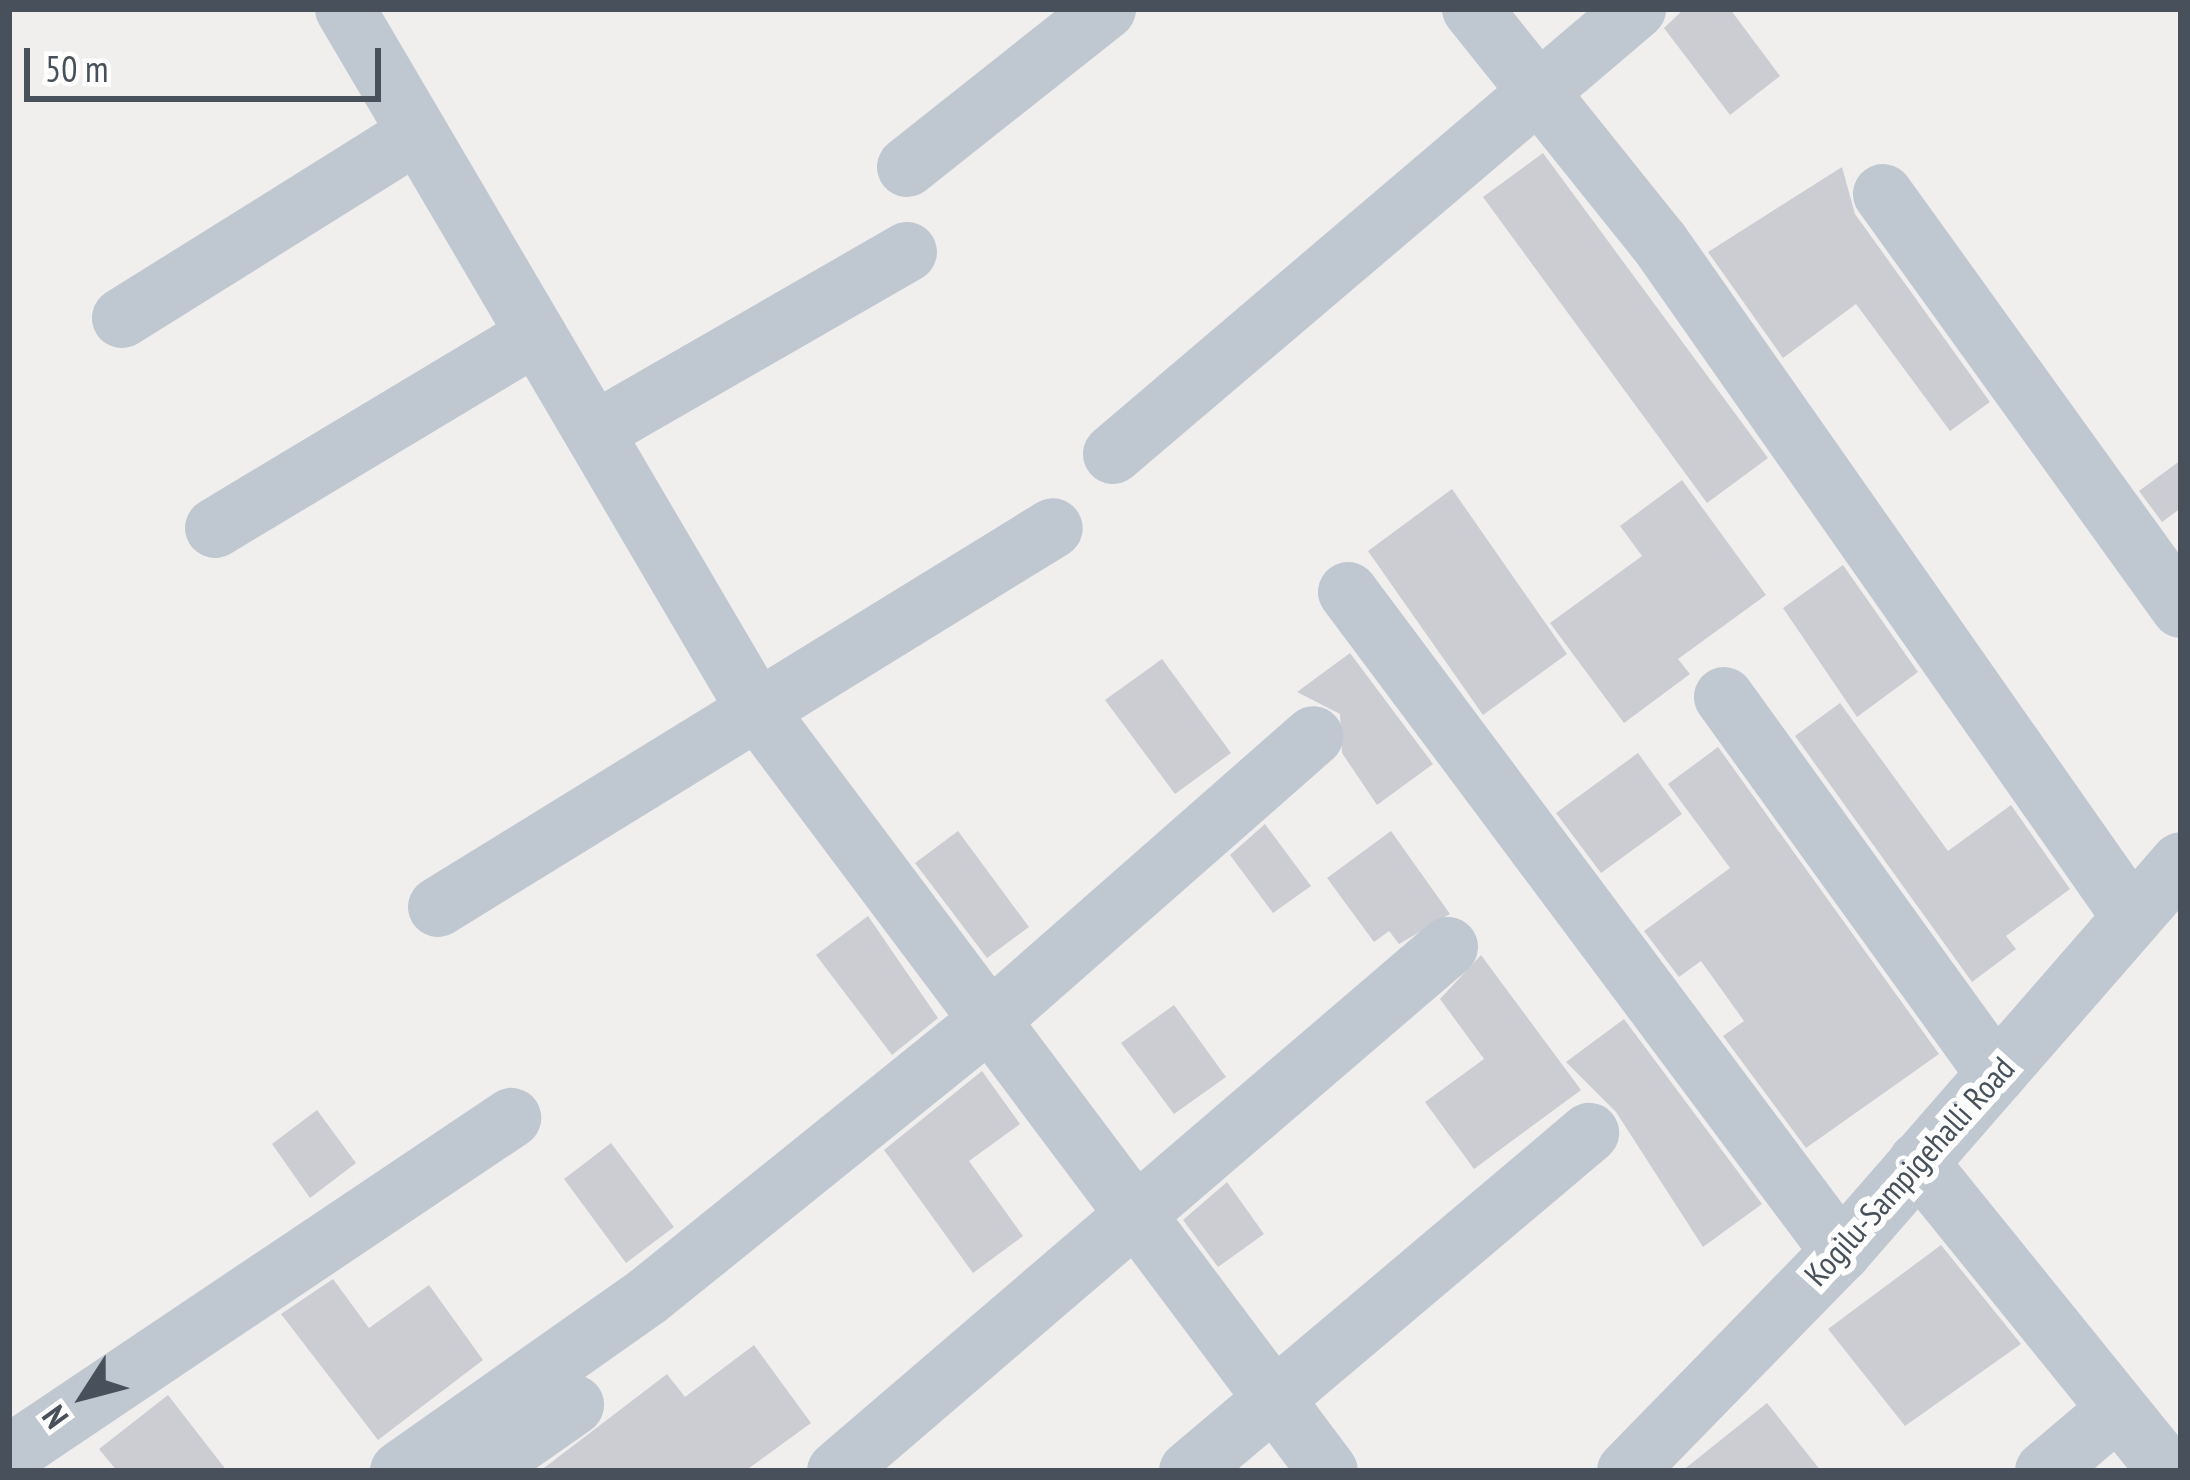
<!DOCTYPE html>
<style>
body{margin:0}
#map{position:relative;width:2190px;height:1480px;overflow:hidden;background:#f1efee;font-family:"PT Sans Narrow",sans-serif}
div>[style]{position:absolute}
[style*='--x']{left:calc(var(--x)*1px);top:calc(var(--y)*1px);width:calc(var(--w)*1px);rotate:calc(var(--a)*1deg)}
.building>*{inset:0;background:#cbcdd3}
.minor>*{height:60px;margin:-30px;padding:0 30px;transform-origin:30px;border-radius:30px;background:#bfc7d0}
span{translate:-50% -50%;white-space:nowrap;text-align:center;line-height:1.15;-webkit-text-stroke:12px #fff;paint-order:stroke}
.street-label{font-size:33px;color:#47505b}
.frame{position:absolute;inset:0;border:12px solid #47505b;pointer-events:none}
.north{position:absolute;left:24px;top:1336px;width:120px;height:120px;-webkit-text-stroke:9px #fff;paint-order:stroke;rotate:234deg;font-size:33px;font-weight:700;line-height:48px;text-align:center;color:#47505b}
.north::after{content:'';display:block;margin:auto;width:42px;height:54px;background:#47505b;clip-path:polygon(50% 0,100% 100%,50% 72%,0 100%)}
.scale{position:absolute;left:24px;top:48px;width:357px;height:54px;box-sizing:border-box;border:6px solid #47505b;border-top:0;padding-left:15px;font-size:36px;line-height:42px;white-space:nowrap;color:#47505b;-webkit-text-stroke:9px #fff;paint-order:stroke}
</style>
<div id="map">
<div class="building">
<div style="clip-path:polygon(1684px 9px,1730px 9px,1780px 76px,1730px 115px,1664px 28px)"></div>
<div style="clip-path:polygon(1543px 153px,1768px 458px,1707px 503px,1483px 197px)"></div>
<div style="clip-path:polygon(1842px 167px,1855px 214px,1990px 402px,1950px 431px,1856px 304px,1783px 358px,1708px 252px)"></div>
<div style="clip-path:polygon(2181px 460px,2181px 508px,2162px 522px,2139px 491px)"></div>
<div style="clip-path:polygon(1682px 480px,1766px 595px,1678px 659px,1690px 674px,1624px 723px,1550px 623px,1642px 556px,1620px 526px)"></div>
<div style="clip-path:polygon(1452px 489px,1567px 654px,1483px 715px,1368px 551px)"></div>
<div style="clip-path:polygon(1843px 565px,1918px 672px,1857px 717px,1783px 608px)"></div>
<div style="clip-path:polygon(1350px 653px,1433px 764px,1377px 805px,1342px 753px,1340px 714px,1297px 692px)"></div>
<div style="clip-path:polygon(1162px 659px,1231px 753px,1175px 794px,1105px 700px)"></div>
<div style="clip-path:polygon(1840px 703px,1948px 851px,2011px 805px,2070px 889px,2006px 936px,2016px 949px,1972px 982px,1795px 736px)"></div>
<div style="clip-path:polygon(1718px 747px,1939px 1054px,1806px 1148px,1723px 1036px,1744px 1021px,1701px 961px,1679px 977px,1644px 931px,1730px 868px,1668px 784px)"></div>
<div style="clip-path:polygon(1638px 753px,1682px 814px,1601px 873px,1556px 813px)"></div>
<div style="clip-path:polygon(1265px 824px,1311px 886px,1273px 913px,1230px 855px)"></div>
<div style="clip-path:polygon(958px 831px,1029px 927px,987px 958px,915px 863px)"></div>
<div style="clip-path:polygon(1391px 831px,1450px 914px,1399px 944px,1389px 931px,1374px 942px,1327px 878px)"></div>
<div style="clip-path:polygon(868px 916px,938px 1018px,892px 1055px,816px 955px)"></div>
<div style="clip-path:polygon(1481px 955px,1581px 1090px,1474px 1169px,1425px 1102px,1484px 1059px,1440px 999px)"></div>
<div style="clip-path:polygon(1174px 1005px,1226px 1077px,1174px 1114px,1121px 1043px)"></div>
<div style="clip-path:polygon(1624px 1019px,1762px 1204px,1703px 1247px,1616px 1112px,1566px 1062px)"></div>
<div style="clip-path:polygon(982px 1071px,1020px 1124px,969px 1161px,1023px 1236px,973px 1273px,884px 1150px)"></div>
<div style="clip-path:polygon(317px 1110px,356px 1163px,310px 1198px,272px 1144px)"></div>
<div style="clip-path:polygon(611px 1143px,674px 1227px,626px 1263px,564px 1179px)"></div>
<div style="clip-path:polygon(1227px 1182px,1264px 1234px,1218px 1267px,1183px 1220px)"></div>
<div style="clip-path:polygon(1941px 1245px,2021px 1344px,1905px 1426px,1828px 1329px)"></div>
<div style="clip-path:polygon(333px 1279px,369px 1328px,429px 1285px,483px 1360px,378px 1440px,281px 1314px)"></div>
<div style="clip-path:polygon(754px 1345px,811px 1423px,745px 1471px,540px 1471px,667px 1374px,685px 1397px)"></div>
<div style="clip-path:polygon(168px 1395px,227px 1471px,117px 1471px,99px 1449px)"></div>
<div style="clip-path:polygon(1767px 1403px,1821px 1471px,1682px 1471px)"></div>
</div>
<div class="minor">
<div style="--x:345;--y:9;--w:813;--a:59.56"></div>
<div style="--x:757;--y:710;--w:951;--a:53.12"></div>
<div style="--x:1472;--y:9;--w:299;--a:51.3"></div>
<div style="--x:1659;--y:242;--w:824;--a:54.98"></div>
<div style="--x:907;--y:167;--w:254;--a:-38.4"></div>
<div style="--x:1883;--y:194;--w:510;--a:54.25"></div>
<div style="--x:122;--y:318;--w:349;--a:-32"></div>
<div style="--x:594;--y:432;--w:361;--a:-29.9"></div>
<div style="--x:1113;--y:454;--w:687;--a:-40.39"></div>
<div style="--x:215;--y:528;--w:375;--a:-31"></div>
<div style="--x:1348;--y:592;--w:824;--a:53.24"></div>
<div style="--x:1724;--y:697;--w:465;--a:54.2"></div>
<div style="--x:438;--y:907;--w:722;--a:-31.64"></div>
<div style="--x:1918;--y:1162;--w:397;--a:51"></div>
<div style="--x:9;--y:1455;--w:605;--a:-33.87"></div>
<div style="--x:400;--y:1471;--w:304;--a:-35.2"></div>
<div style="--x:648;--y:1296;--w:437;--a:-38.9"></div>
<div style="--x:988;--y:1022;--w:433;--a:-41.3"></div>
<div style="--x:480;--y:1471;--w:115;--a:-35.1"></div>
<div style="--x:837;--y:1471;--w:805;--a:-40.62"></div>
<div style="--x:1189;--y:1471;--w:524;--a:-40.2"></div>
<div style="--x:1627;--y:1471;--w:306;--a:-45.7"></div>
<div style="--x:1841;--y:1252;--w:517;--a:-48.92"></div>
<div style="--x:2045;--y:1471;--w:94;--a:-40.3"></div>
</div>
<div class="street-label">
<span style="left:1909px;top:1171px;rotate:-48deg">Kogilu-Sampigehalli Road</span>
</div>
<div class="frame"></div>
<div class="north">N</div>
<div class="scale">50 m</div>
</div>
